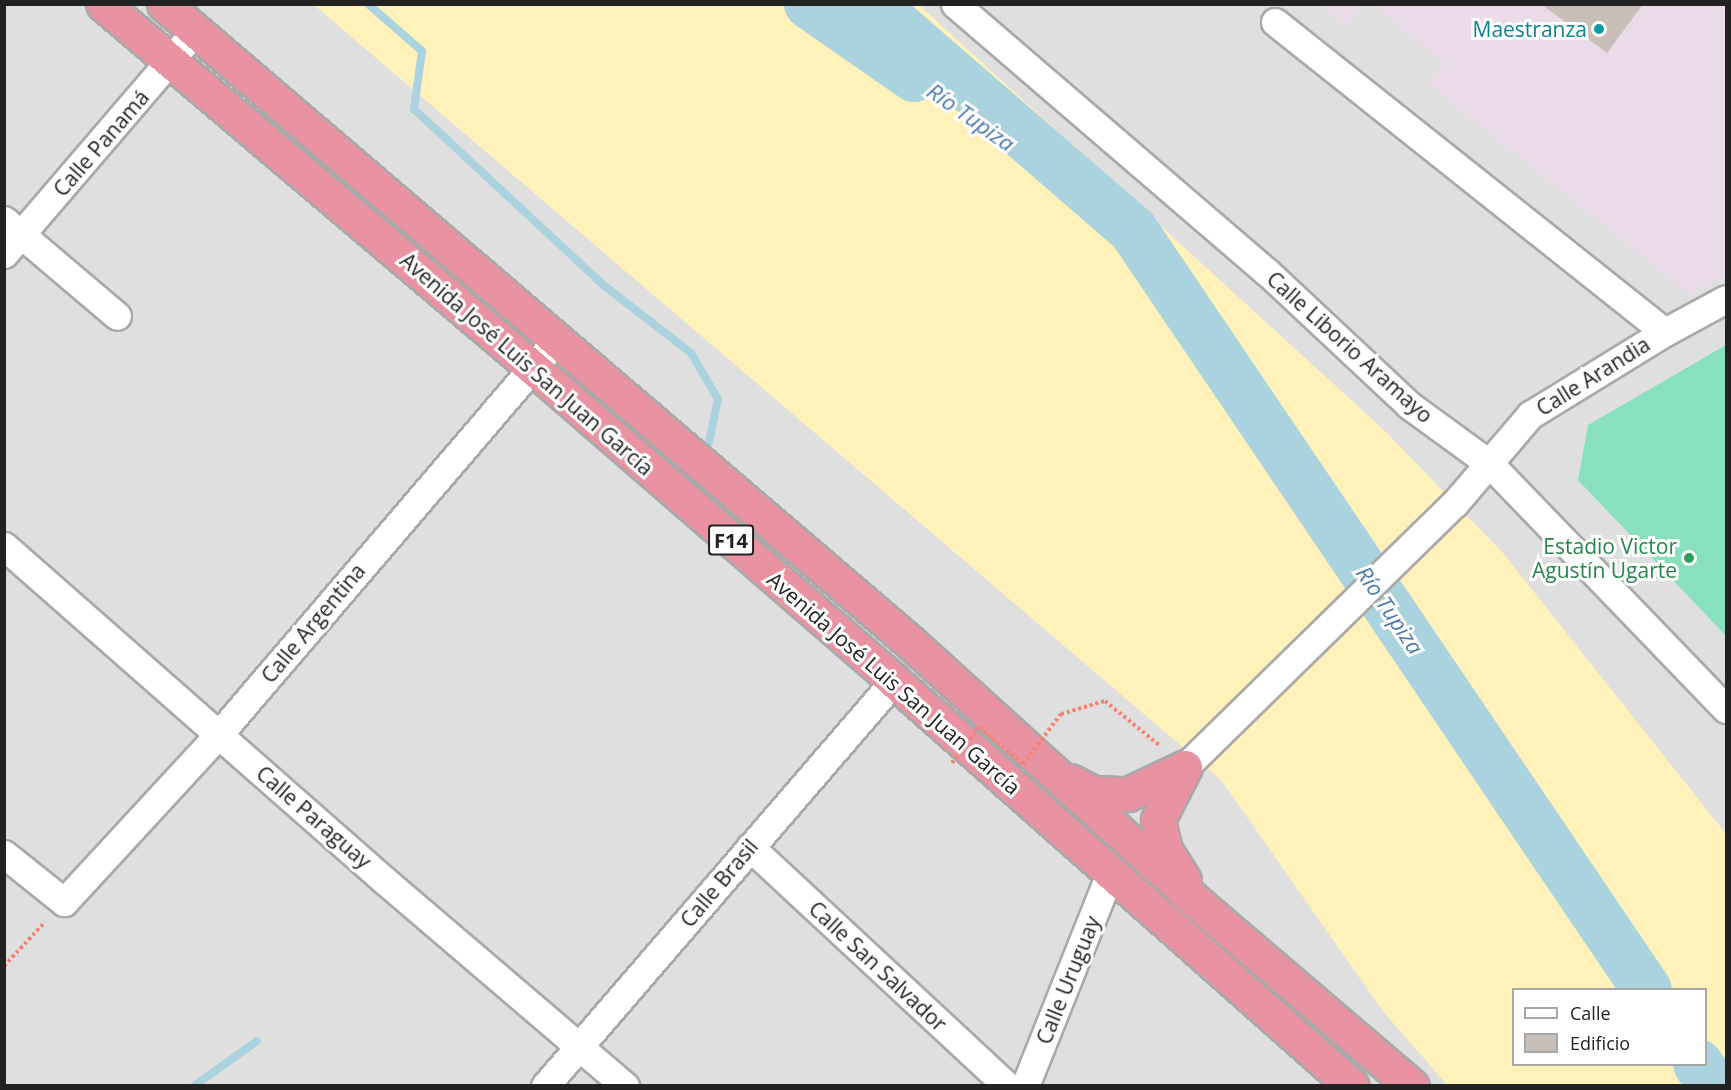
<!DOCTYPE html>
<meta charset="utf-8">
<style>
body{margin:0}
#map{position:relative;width:1731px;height:1090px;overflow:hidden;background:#f2efe9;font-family:"Open Sans",sans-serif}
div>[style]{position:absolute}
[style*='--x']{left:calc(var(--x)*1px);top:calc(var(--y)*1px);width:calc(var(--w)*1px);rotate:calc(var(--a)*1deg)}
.residential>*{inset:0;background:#e0dfdf}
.industrial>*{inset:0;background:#ebdbe8}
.sand>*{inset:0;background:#fff1ba}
.pitch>*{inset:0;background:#88e0be}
.stream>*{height:8px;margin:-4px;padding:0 4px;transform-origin:4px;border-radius:4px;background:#aad3df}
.river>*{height:50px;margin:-25px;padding:0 25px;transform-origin:25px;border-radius:25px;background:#aad3df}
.building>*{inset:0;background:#c7bfb8}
.path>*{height:4px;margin-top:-2px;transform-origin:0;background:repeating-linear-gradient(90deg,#fa8072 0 3px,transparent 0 6px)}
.roads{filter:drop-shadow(2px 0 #a9a9a9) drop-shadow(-2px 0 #a9a9a9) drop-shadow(0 2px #a9a9a9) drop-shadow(0 -2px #a9a9a9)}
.minor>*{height:27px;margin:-13.5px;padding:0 13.5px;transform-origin:13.5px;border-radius:13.5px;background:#fff}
.highway>*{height:33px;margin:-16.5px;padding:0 16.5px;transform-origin:16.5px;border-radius:16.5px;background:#e892a2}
.path-bridge>*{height:4px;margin-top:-2px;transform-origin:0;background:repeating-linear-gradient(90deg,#fa8072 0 3px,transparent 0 6px)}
.dots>*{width:16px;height:16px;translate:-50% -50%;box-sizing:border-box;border:3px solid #fff;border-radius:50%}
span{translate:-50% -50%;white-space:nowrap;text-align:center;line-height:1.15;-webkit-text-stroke:6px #fff;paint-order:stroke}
.shield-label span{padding:2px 4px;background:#fff;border:2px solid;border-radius:4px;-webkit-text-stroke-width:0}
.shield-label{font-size:20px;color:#222;font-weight:700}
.culture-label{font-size:21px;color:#0d838f}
.right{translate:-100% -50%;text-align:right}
.street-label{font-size:21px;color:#222}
.leisure-label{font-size:21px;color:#27864d}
.water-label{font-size:22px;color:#4a7aab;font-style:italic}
.frame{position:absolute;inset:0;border:6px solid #222;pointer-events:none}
.legend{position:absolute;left:1512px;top:988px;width:195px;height:78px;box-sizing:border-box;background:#fff;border:2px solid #a7a7a7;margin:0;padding:8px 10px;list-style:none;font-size:18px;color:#222}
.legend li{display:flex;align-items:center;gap:12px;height:30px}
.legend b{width:30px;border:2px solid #a7a7a7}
</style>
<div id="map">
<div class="residential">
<div style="clip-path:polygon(evenodd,5px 5px,1726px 5px,1726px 1085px,5px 1086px,5px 5px,1514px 990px,1706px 990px,1706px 1064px,1514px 1064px,1514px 990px)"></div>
</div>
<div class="industrial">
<div style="clip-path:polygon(1321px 5px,1362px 5px,1345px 25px)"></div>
<div style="clip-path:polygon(1373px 5px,1726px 5px,1726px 275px,1690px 295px,1428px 84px,1445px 64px)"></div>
</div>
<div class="sand">
<div style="clip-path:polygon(evenodd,314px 5px,919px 5px,1385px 431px,1503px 553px,1726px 834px,1726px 1085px,1447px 1085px,1382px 1010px,1221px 780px,314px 5px,1514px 990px,1706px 990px,1706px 1064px,1514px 1064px,1514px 990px)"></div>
</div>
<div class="pitch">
<div style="clip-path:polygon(1726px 345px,1726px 636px,1578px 480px,1588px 425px)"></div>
</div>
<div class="stream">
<div style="--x:368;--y:4;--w:72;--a:41"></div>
<div style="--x:422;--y:51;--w:59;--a:97.9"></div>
<div style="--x:414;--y:109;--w:257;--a:42.9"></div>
<div style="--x:602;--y:284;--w:113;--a:37.8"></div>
<div style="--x:691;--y:353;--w:53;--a:59.6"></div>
<div style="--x:718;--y:399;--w:44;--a:101.8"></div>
<div style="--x:1708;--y:1079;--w:7;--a:82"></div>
<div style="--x:194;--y:1086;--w:77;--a:-35.5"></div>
</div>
<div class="river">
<div style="--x:809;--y:4;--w:128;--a:34.8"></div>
<div style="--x:872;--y:4;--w:345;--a:40.9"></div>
<div style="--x:1133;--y:230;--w:917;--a:55.93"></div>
<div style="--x:1698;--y:1064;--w:27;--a:54"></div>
</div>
<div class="building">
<div style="clip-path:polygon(1541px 4px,1643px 4px,1607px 53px)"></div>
</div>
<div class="path">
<div style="--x:1061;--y:714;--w:46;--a:-16.5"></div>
<div style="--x:1105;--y:701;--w:70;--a:39.2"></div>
<div style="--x:4;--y:966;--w:60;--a:-47"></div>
</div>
<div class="roads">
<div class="minor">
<div style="--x:955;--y:4;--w:411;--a:40.7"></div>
<div style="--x:1267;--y:272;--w:195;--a:43.1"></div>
<div style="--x:1409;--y:405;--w:100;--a:36.1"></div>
<div style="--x:1490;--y:464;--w:340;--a:46.1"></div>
<div style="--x:1275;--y:22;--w:498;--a:38.5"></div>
<div style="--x:4;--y:220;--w:148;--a:40.3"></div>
<div style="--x:4;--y:254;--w:294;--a:-49.4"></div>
<div style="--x:4;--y:546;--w:506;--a:41.31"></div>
<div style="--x:384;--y:880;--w:317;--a:40.5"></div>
<div style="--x:1185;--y:767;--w:378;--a:-44.4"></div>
<div style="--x:1455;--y:503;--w:116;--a:-49.6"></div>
<div style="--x:1530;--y:415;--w:158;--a:-31.6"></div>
<div style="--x:1665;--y:332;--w:69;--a:-28.4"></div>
<div style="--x:750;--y:847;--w:351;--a:42.9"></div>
<div style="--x:4;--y:854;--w:77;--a:38.7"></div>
<div style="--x:64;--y:902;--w:229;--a:-47.3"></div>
<div style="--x:219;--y:734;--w:520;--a:-49.45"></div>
<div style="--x:545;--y:1086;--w:535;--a:-49.25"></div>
<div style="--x:1025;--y:1086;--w:228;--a:-68.2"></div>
</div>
<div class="highway">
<div style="--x:103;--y:4;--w:562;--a:40.24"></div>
<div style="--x:532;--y:367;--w:479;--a:40.9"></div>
<div style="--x:894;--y:681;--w:611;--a:41.49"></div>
<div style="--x:164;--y:4;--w:983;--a:40.54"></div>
<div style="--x:911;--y:643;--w:391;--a:42.2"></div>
<div style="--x:1201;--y:906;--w:277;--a:40.5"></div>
<div style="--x:1070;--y:781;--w:27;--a:27"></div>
<div style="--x:1094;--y:793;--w:34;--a:2"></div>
<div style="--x:1128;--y:794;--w:63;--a:-25.3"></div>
<div style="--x:1184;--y:880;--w:36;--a:-122"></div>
<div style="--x:1165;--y:849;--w:30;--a:-104"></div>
<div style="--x:1158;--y:820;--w:59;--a:-63"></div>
</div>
</div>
<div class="path-bridge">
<div style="--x:952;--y:763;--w:45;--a:-53.1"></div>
<div style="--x:979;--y:727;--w:57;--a:40.1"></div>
<div style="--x:1023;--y:764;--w:63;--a:-52.8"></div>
</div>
<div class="dots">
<div style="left:1599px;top:29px;background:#0f9aa8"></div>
<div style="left:1689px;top:558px;background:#2e9e5b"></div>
</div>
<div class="shield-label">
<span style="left:731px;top:540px">F14</span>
</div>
<div class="culture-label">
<span class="right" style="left:1587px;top:29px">Maestranza</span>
</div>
<div class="street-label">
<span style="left:101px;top:143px;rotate:-49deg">Calle Panamá</span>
<span style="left:1350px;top:347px;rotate:42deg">Calle Liborio Aramayo</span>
<span style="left:527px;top:364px;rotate:41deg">Avenida José Luis San Juan García</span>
<span style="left:1593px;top:376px;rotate:-32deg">Calle Arandia</span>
<span style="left:313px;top:623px;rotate:-50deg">Calle Argentina</span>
<span style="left:894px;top:683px;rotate:41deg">Avenida José Luis San Juan García</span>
<span style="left:314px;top:817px;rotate:41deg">Calle Paraguay</span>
<span style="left:719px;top:883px;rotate:-50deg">Calle Brasil</span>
<span style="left:878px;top:966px;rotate:43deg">Calle San Salvador</span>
<span style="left:1068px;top:980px;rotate:-68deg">Calle Uruguay</span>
</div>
<div class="leisure-label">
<span class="right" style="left:1677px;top:558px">Estadio Victor<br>Agustín Ugarte</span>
</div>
<div class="water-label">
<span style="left:971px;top:117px;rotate:35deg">Río Tupiza</span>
<span style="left:1390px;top:610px;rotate:56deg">Río Tupiza</span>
</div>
<div class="frame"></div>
<ul class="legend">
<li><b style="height:8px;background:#fff"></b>Calle</li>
<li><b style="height:16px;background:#c7bfb8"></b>Edificio</li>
</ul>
</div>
